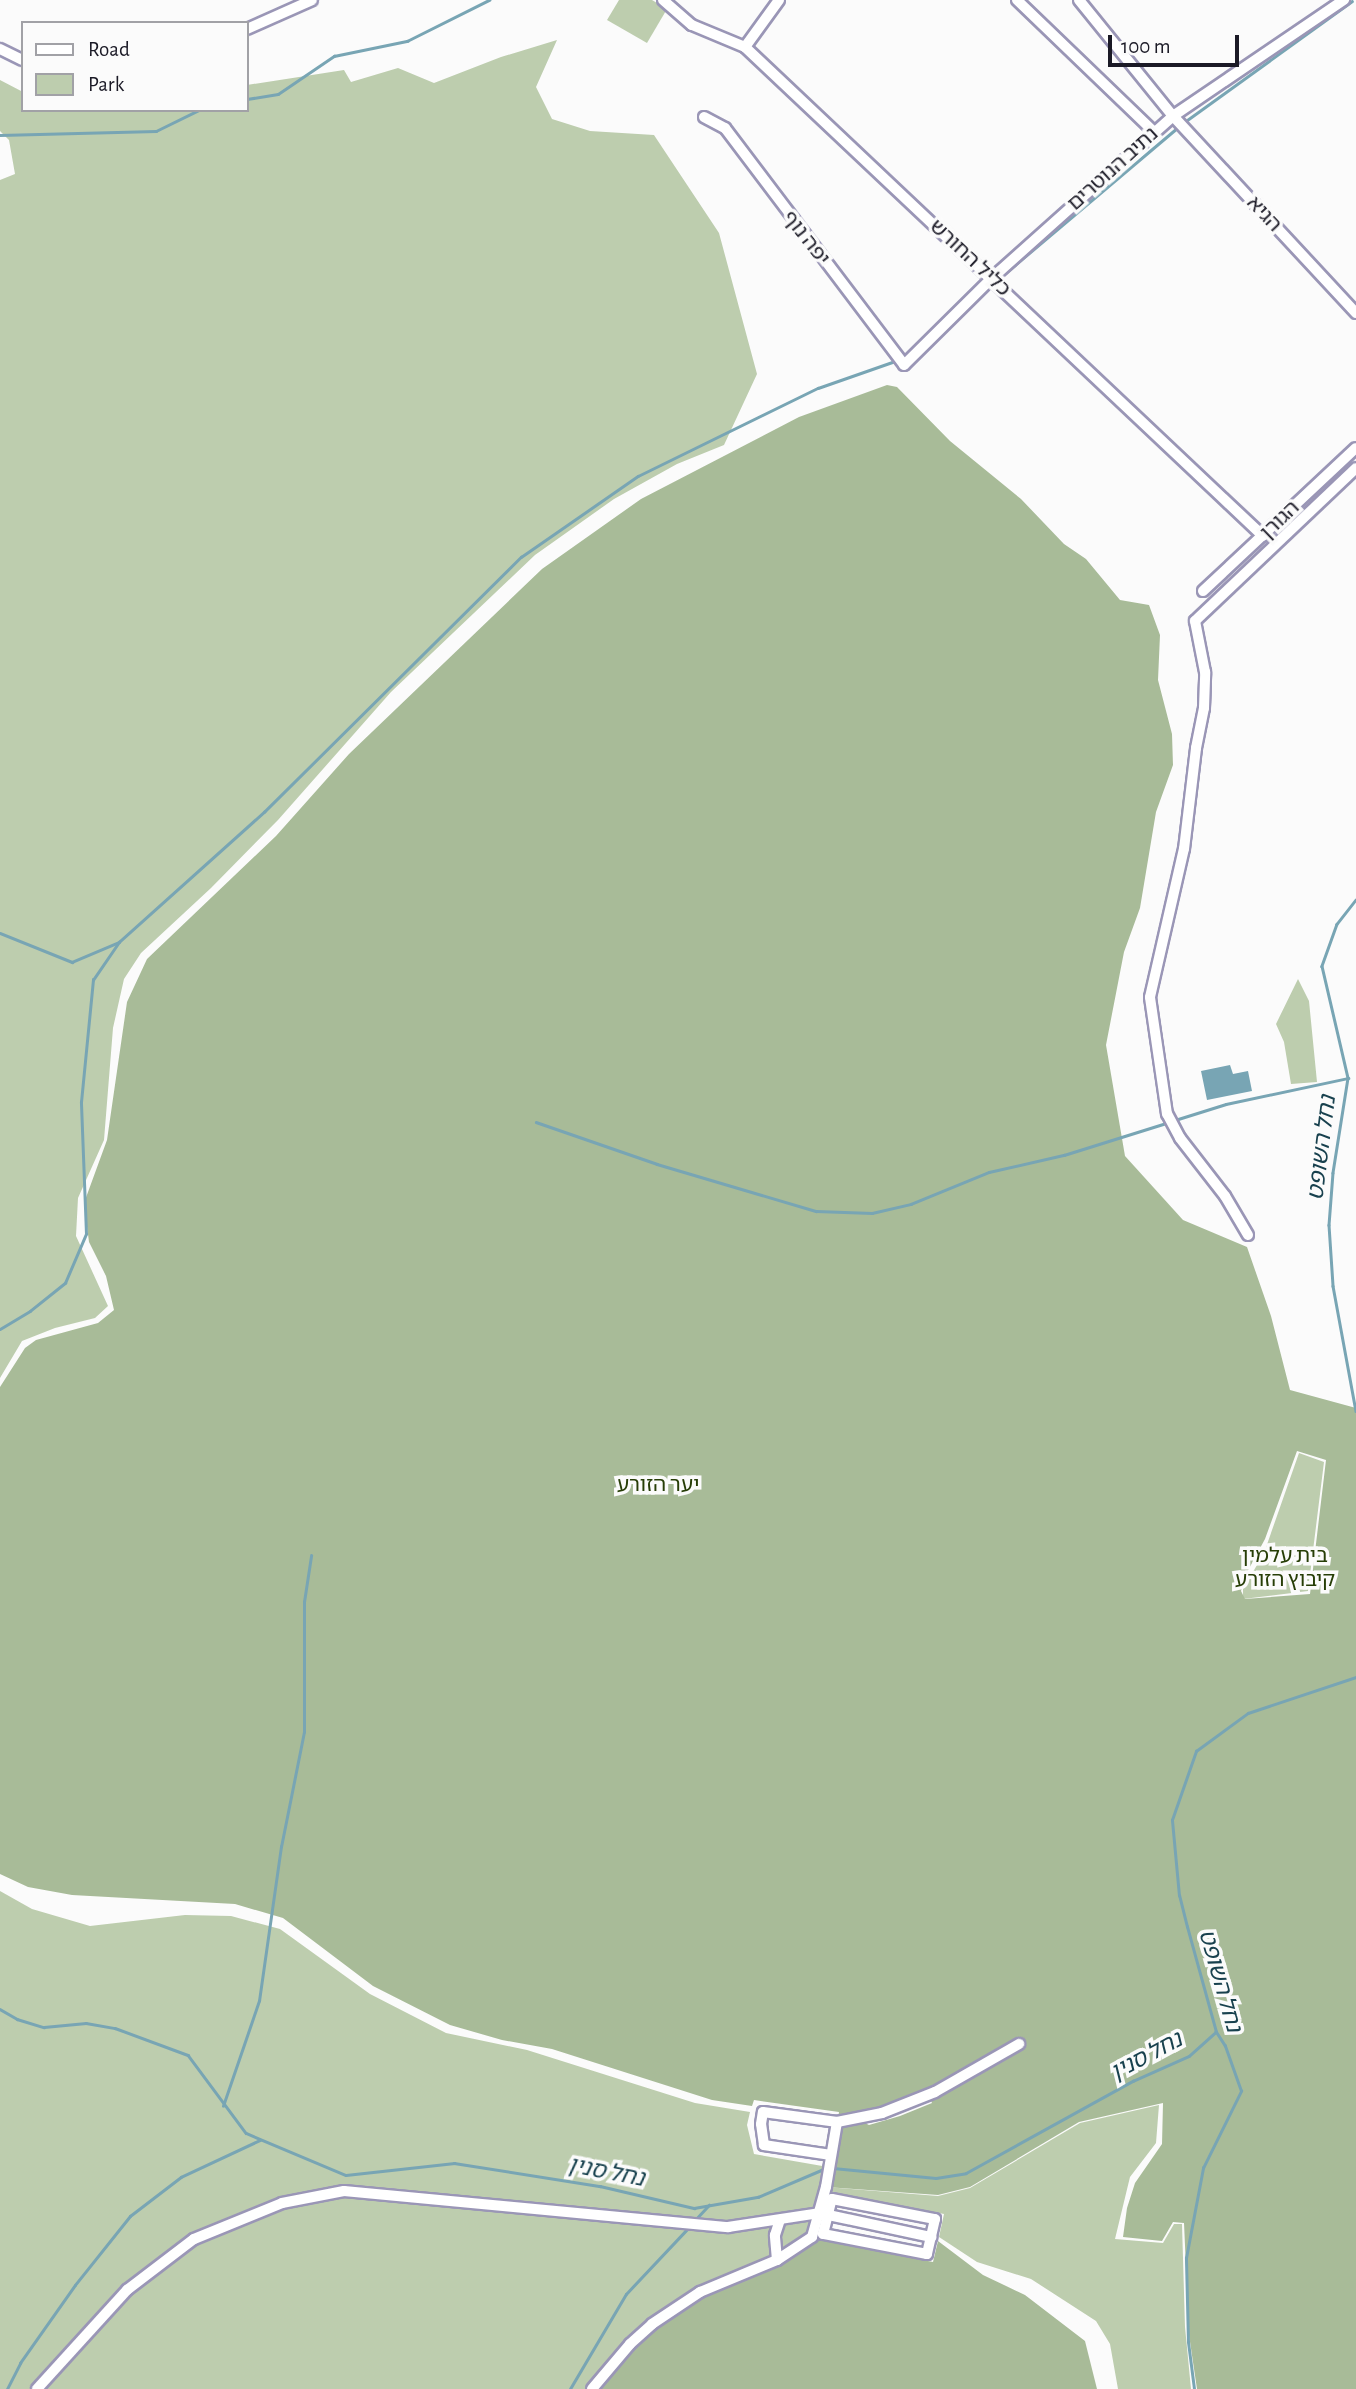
<!DOCTYPE html>
<meta charset="utf-8">
<style>
body{margin:0}
#map{position:relative;width:1356px;height:2389px;overflow:hidden;background:#fbfbfb;font-family:"Alegreya Sans","Noto Sans Hebrew",sans-serif}
div>[style]{position:absolute}
[style*='--x']{left:calc(var(--x)*1px);top:calc(var(--y)*1px);width:calc(var(--w)*1px);rotate:calc(var(--a)*1deg)}
.green>*{inset:0;background:#bdcdae}
.forest>*{inset:0;background:#a8bb98}
.water>*{inset:0;background:#78a5b4}
.stream>*{height:2.5px;margin:-1.25px;padding:0 1.25px;transform-origin:1.25px;border-radius:1.25px;background:#78a5b4}
.roads{filter:drop-shadow(2px 0 #9a96b6) drop-shadow(-2px 0 #9a96b6) drop-shadow(0 2px #9a96b6) drop-shadow(0 -2px #9a96b6)}
.minor>*{height:10px;margin:-5px;padding:0 5px;transform-origin:5px;border-radius:5px;background:#fff}
span{translate:-50% -50%;white-space:nowrap;text-align:center;line-height:1.15;-webkit-text-stroke:7px #fbfbfb;paint-order:stroke}
.street-label{font-size:21px;color:#1b1a26}
.park-label{font-size:21px;color:#273e07}
.water-label{font-size:23px;color:#18414e;font-style:italic}
.legend{position:absolute;left:21px;top:21px;width:228px;height:91px;box-sizing:border-box;background:#fbfbfb;border:2px solid #a1a1a6;margin:0;padding:9px 12px;list-style:none;font-size:21px;color:#1b1a26}
.legend li{display:flex;align-items:center;gap:14px;height:35px}
.legend b{width:35px;border:2px solid #a1a1a6}
.scale{position:absolute;left:1108px;top:35px;width:131px;height:32px;box-sizing:border-box;border:4px solid #1b1a26;border-top:0;padding-left:9px;font-size:21px;line-height:24px;white-space:nowrap;color:#1b1a26;-webkit-text-stroke:5px #fbfbfb;paint-order:stroke}
</style>
<div id="map">
<div class="green">
<div style="clip-path:polygon(619px 0,652px 0,667px 9px,647px 43px,607px 20px)"></div>
<div style="clip-path:polygon(557px 40px,536px 87px,552px 119px,590px 131px,654px 135px,719px 233px,757px 374px,724px 445px,677px 464px,614px 499px,535px 555px,391px 692px,278px 820px,211px 888px,141px 953px,124px 979px,113px 1028px,104px 1140px,78px 1198px,76px 1236px,108px 1306px,95px 1318px,55px 1328px,22px 1341px,0 1378px,0 180px,15px 174px,9px 140px,0 131px,0 80px,23px 92px,23px 110px,247px 110px,247px 85px,344px 70px,351px 82px,398px 68px,434px 83px,501px 57px)"></div>
<div style="clip-path:polygon(1298px 979px,1309px 1001px,1317px 1082px,1291px 1084px,1284px 1042px,1276px 1024px)"></div>
<div style="clip-path:polygon(1299px 1453px,1324px 1462px,1308px 1591px,1243px 1599px,1243px 1589px,1264px 1553px)"></div>
<div style="clip-path:polygon(0 1891px,32px 1909px,90px 1926px,185px 1915px,231px 1916px,280px 1929px,370px 1994px,446px 2033px,527px 2050px,695px 2103px,750px 2112px,747px 2125px,754px 2154px,828px 2167px,826px 2187px,938px 2196px,970px 2188px,1080px 2123px,1159px 2105px,1156px 2143px,1130px 2177px,1115px 2239px,1163px 2243px,1174px 2224px,1182px 2224px,1185px 2327px,1191px 2389px,1118px 2389px,1110px 2344px,1096px 2321px,1031px 2279px,977px 2262px,939px 2237px,944px 2214px,825px 2191px,810px 2240px,588px 2389px,0 2389px)"></div>
</div>
<div class="forest">
<div style="clip-path:polygon(evenodd,887px 385px,897px 387px,950px 441px,1021px 499px,1064px 544px,1086px 559px,1120px 600px,1149px 605px,1160px 635px,1158px 680px,1172px 734px,1173px 765px,1156px 812px,1140px 908px,1124px 952px,1106px 1045px,1125px 1156px,1183px 1220px,1247px 1247px,1271px 1316px,1290px 1390px,1356px 1408px,1356px 2389px,1197px 2389px,1189px 2335px,1184px 2223px,1173px 2222px,1162px 2241px,1123px 2237px,1127px 2208px,1135px 2183px,1162px 2144px,1163px 2103px,1079px 2122px,970px 2187px,938px 2195px,826px 2187px,839px 2112px,754px 2100px,752px 2106px,712px 2100px,552px 2049px,502px 2040px,450px 2025px,373px 1986px,283px 1918px,235px 1904px,72px 1895px,28px 1887px,0 1874px,0 1387px,25px 1348px,36px 1340px,98px 1323px,114px 1310px,106px 1276px,89px 1242px,84px 1203px,107px 1140px,127px 1002px,147px 959px,276px 836px,349px 754px,542px 569px,641px 499px,799px 417px,887px 385px,1297px 1451px,1326px 1460px,1310px 1594px,1245px 1599px,1241px 1591px,1245px 1576px,1265px 1539px,1297px 1451px,887px 385px,927px 2092px,932px 2103px,900px 2116px,869px 2125px,857px 2119px,927px 2092px)"></div>
<div style="clip-path:polygon(813px 2238px,933px 2262px,938px 2241px,983px 2275px,1025px 2295px,1085px 2341px,1097px 2389px,595px 2389px,653px 2326px,700px 2294px)"></div>
</div>
<div class="water">
<div style="clip-path:polygon(1230px 1065px,1233px 1074px,1248px 1071px,1252px 1091px,1207px 1100px,1201px 1071px)"></div>
</div>
<div class="stream">
<div style="--x:247;--y:99;--w:31;--a:-9"></div>
<div style="--x:278;--y:94;--w:68;--a:-34.2"></div>
<div style="--x:334;--y:56;--w:75;--a:-11.6"></div>
<div style="--x:407;--y:41;--w:92;--a:-26.6"></div>
<div style="--x:1183;--y:123;--w:208;--a:-35.8"></div>
<div style="--x:0;--y:135;--w:156;--a:-1.5"></div>
<div style="--x:156;--y:131;--w:48;--a:-26"></div>
<div style="--x:996;--y:281;--w:238;--a:-40.2"></div>
<div style="--x:1356;--y:900;--w:31;--a:128"></div>
<div style="--x:1337;--y:924;--w:45;--a:109.7"></div>
<div style="--x:1322;--y:966;--w:115;--a:76.9"></div>
<div style="--x:1348;--y:1078;--w:96;--a:99"></div>
<div style="--x:1333;--y:1173;--w:52;--a:94.4"></div>
<div style="--x:1329;--y:1225;--w:61;--a:86.2"></div>
<div style="--x:1333;--y:1286;--w:127;--a:79.6"></div>
<div style="--x:0;--y:933;--w:78;--a:21.9"></div>
<div style="--x:72;--y:962;--w:51;--a:-23.1"></div>
<div style="--x:119;--y:942;--w:195;--a:-41.9"></div>
<div style="--x:264;--y:812;--w:362;--a:-44.8"></div>
<div style="--x:521;--y:557;--w:142;--a:-34.7"></div>
<div style="--x:638;--y:476;--w:200;--a:-26.1"></div>
<div style="--x:818;--y:388;--w:82;--a:-19.3"></div>
<div style="--x:1175;--y:1120;--w:53;--a:-17.4"></div>
<div style="--x:1226;--y:1104;--w:125;--a:-12"></div>
<div style="--x:536;--y:1122;--w:128;--a:19.1"></div>
<div style="--x:657;--y:1164;--w:166;--a:16.5"></div>
<div style="--x:816;--y:1211;--w:56;--a:2"></div>
<div style="--x:872;--y:1213;--w:40;--a:-13"></div>
<div style="--x:911;--y:1204;--w:84;--a:-22.3"></div>
<div style="--x:989;--y:1172;--w:77;--a:-12.8"></div>
<div style="--x:1064;--y:1155;--w:110;--a:-17.4"></div>
<div style="--x:0;--y:1329;--w:35;--a:-31"></div>
<div style="--x:30;--y:1311;--w:45;--a:-38.7"></div>
<div style="--x:65;--y:1283;--w:53;--a:-66.8"></div>
<div style="--x:86;--y:1234;--w:132;--a:-92.2"></div>
<div style="--x:81;--y:1102;--w:123;--a:-84.4"></div>
<div style="--x:93;--y:980;--w:46;--a:-55.6"></div>
<div style="--x:0;--y:2009;--w:20;--a:30"></div>
<div style="--x:17;--y:2019;--w:28;--a:17"></div>
<div style="--x:44;--y:2027;--w:42;--a:-5.4"></div>
<div style="--x:86;--y:2023;--w:29;--a:10"></div>
<div style="--x:115;--y:2028;--w:78;--a:20.3"></div>
<div style="--x:188;--y:2055;--w:97;--a:53.4"></div>
<div style="--x:246;--y:2133;--w:108;--a:22.8"></div>
<div style="--x:346;--y:2175;--w:109;--a:-6.3"></div>
<div style="--x:454;--y:2163;--w:148;--a:9"></div>
<div style="--x:600;--y:2186;--w:97;--a:13.2"></div>
<div style="--x:694;--y:2208;--w:65;--a:-9.8"></div>
<div style="--x:758;--y:2197;--w:74;--a:-23.1"></div>
<div style="--x:223;--y:2106;--w:111;--a:-71.1"></div>
<div style="--x:259;--y:2001;--w:156;--a:-81.9"></div>
<div style="--x:281;--y:1847;--w:117;--a:-78.7"></div>
<div style="--x:304;--y:1732;--w:130;--a:-90"></div>
<div style="--x:304;--y:1602;--w:47;--a:-81.3"></div>
<div style="--x:833;--y:2168;--w:103;--a:5.5"></div>
<div style="--x:936;--y:2178;--w:30;--a:-9"></div>
<div style="--x:966;--y:2173;--w:191;--a:-28.9"></div>
<div style="--x:1133;--y:2081;--w:61;--a:-24.1"></div>
<div style="--x:1189;--y:2056;--w:36;--a:-42"></div>
<div style="--x:694;--y:2221;--w:22;--a:-47"></div>
<div style="--x:7;--y:2389;--w:29;--a:-63"></div>
<div style="--x:20;--y:2363;--w:95;--a:-54.8"></div>
<div style="--x:75;--y:2285;--w:88;--a:-51.4"></div>
<div style="--x:130;--y:2216;--w:64;--a:-37.4"></div>
<div style="--x:181;--y:2177;--w:87;--a:-25.1"></div>
<div style="--x:570;--y:2389;--w:110;--a:-59.5"></div>
<div style="--x:626;--y:2294;--w:93;--a:-46.7"></div>
<div style="--x:1194;--y:2389;--w:47;--a:-97.3"></div>
<div style="--x:1188;--y:2342;--w:84;--a:-91.4"></div>
<div style="--x:1186;--y:2258;--w:92;--a:-79.3"></div>
<div style="--x:1203;--y:2168;--w:86;--a:-63.7"></div>
<div style="--x:1241;--y:2091;--w:48;--a:-109.6"></div>
<div style="--x:1225;--y:2046;--w:17;--a:-123"></div>
<div style="--x:1216;--y:2032;--w:109;--a:-105.4"></div>
<div style="--x:1187;--y:1927;--w:32;--a:-104"></div>
<div style="--x:1179;--y:1896;--w:76;--a:-95.3"></div>
<div style="--x:1172;--y:1820;--w:73;--a:-70.8"></div>
<div style="--x:1196;--y:1751;--w:64;--a:-36.2"></div>
<div style="--x:1248;--y:1713;--w:114;--a:-18.4"></div>
</div>
<div class="roads">
<div class="minor">
<div style="--x:663;--y:0;--w:38;--a:41"></div>
<div style="--x:692;--y:25;--w:57;--a:22.5"></div>
<div style="--x:745;--y:47;--w:712;--a:43.35"></div>
<div style="--x:1017;--y:0;--w:190;--a:43.9"></div>
<div style="--x:1079;--y:0;--w:149;--a:51"></div>
<div style="--x:1173;--y:116;--w:269;--a:47.1"></div>
<div style="--x:247;--y:29;--w:71;--a:-24"></div>
<div style="--x:745;--y:47;--w:58;--a:-54.1"></div>
<div style="--x:0;--y:49;--w:25;--a:26"></div>
<div style="--x:704;--y:117;--w:24;--a:28"></div>
<div style="--x:725;--y:128;--w:297;--a:52.9"></div>
<div style="--x:904;--y:365;--w:124;--a:-44.7"></div>
<div style="--x:992;--y:278;--w:243;--a:-41.8"></div>
<div style="--x:1173;--y:116;--w:207;--a:-34.2"></div>
<div style="--x:1203;--y:591;--w:209;--a:-43.1"></div>
<div style="--x:1248;--y:1235;--w:45;--a:-120.5"></div>
<div style="--x:1225;--y:1196;--w:73;--a:-127.8"></div>
<div style="--x:1180;--y:1138;--w:27;--a:-118"></div>
<div style="--x:1167;--y:1114;--w:118;--a:-98.3"></div>
<div style="--x:1150;--y:997;--w:152;--a:-77.1"></div>
<div style="--x:1184;--y:849;--w:102;--a:-83.2"></div>
<div style="--x:1196;--y:748;--w:41;--a:-78.7"></div>
<div style="--x:1204;--y:708;--w:36;--a:-88"></div>
<div style="--x:1205;--y:672;--w:52;--a:-101.1"></div>
<div style="--x:1195;--y:621;--w:222;--a:-43.5"></div>
<div style="--x:831;--y:2155;--w:68;--a:-171.5"></div>
<div style="--x:764;--y:2145;--w:21;--a:-98"></div>
<div style="--x:761;--y:2124;--w:12;--a:-81"></div>
<div style="--x:763;--y:2112;--w:75;--a:7.7"></div>
<div style="--x:837;--y:2122;--w:46;--a:-11.3"></div>
<div style="--x:882;--y:2113;--w:57;--a:-21.6"></div>
<div style="--x:935;--y:2092;--w:97;--a:-29.7"></div>
<div style="--x:832;--y:2199;--w:105;--a:11"></div>
<div style="--x:935;--y:2219;--w:36;--a:103"></div>
<div style="--x:927;--y:2254;--w:106;--a:-169.1"></div>
<div style="--x:823;--y:2234;--w:36;--a:-76"></div>
<div style="--x:777;--y:2260;--w:25;--a:-95"></div>
<div style="--x:775;--y:2235;--w:16;--a:-72"></div>
<div style="--x:37;--y:2389;--w:134;--a:-47.7"></div>
<div style="--x:127;--y:2290;--w:84;--a:-37.3"></div>
<div style="--x:194;--y:2239;--w:95;--a:-22.2"></div>
<div style="--x:282;--y:2203;--w:63;--a:-11"></div>
<div style="--x:344;--y:2191;--w:386;--a:5.4"></div>
<div style="--x:728;--y:2227;--w:92;--a:-8.7"></div>
<div style="--x:819;--y:2213;--w:115;--a:12.1"></div>
<div style="--x:592;--y:2389;--w:59;--a:-49.8"></div>
<div style="--x:630;--y:2344;--w:30;--a:-42"></div>
<div style="--x:652;--y:2324;--w:58;--a:-33.7"></div>
<div style="--x:700;--y:2292;--w:83;--a:-22.6"></div>
<div style="--x:777;--y:2260;--w:42;--a:-33.3"></div>
<div style="--x:812;--y:2237;--w:52;--a:-74.4"></div>
<div style="--x:826;--y:2187;--w:66;--a:-80.4"></div>
</div>
</div>
<div class="street-label">
<span style="left:1113px;top:169px;rotate:-42deg">נתיב הנוטרים</span>
<span style="left:1264px;top:214px;rotate:47deg">הגיא</span>
<span style="left:806px;top:238px;rotate:52deg">יפה נוף</span>
<span style="left:970px;top:258px;rotate:43deg">כליל החורש</span>
<span style="left:1280px;top:520px;rotate:-44deg">הגורן</span>
</div>
<div class="park-label">
<span style="left:658px;top:1485px">יער הזורע</span>
<span style="left:1285px;top:1568px">בית עלמין<br>קיבוץ הזורע</span>
</div>
<div class="water-label">
<span style="left:1323px;top:1148px;rotate:-83deg">נחל השופט</span>
<span style="left:1219px;top:1981px;rotate:74deg">נחל השופט</span>
<span style="left:1147px;top:2057px;rotate:-28deg">נחל סנין</span>
<span style="left:606px;top:2173px;rotate:11deg">נחל סנין</span>
</div>
<ul class="legend">
<li><b style="height:9px;background:#fff"></b>Road</li>
<li><b style="height:19px;background:#bdcdae"></b>Park</li>
</ul>
<div class="scale">100 m</div>
</div>
